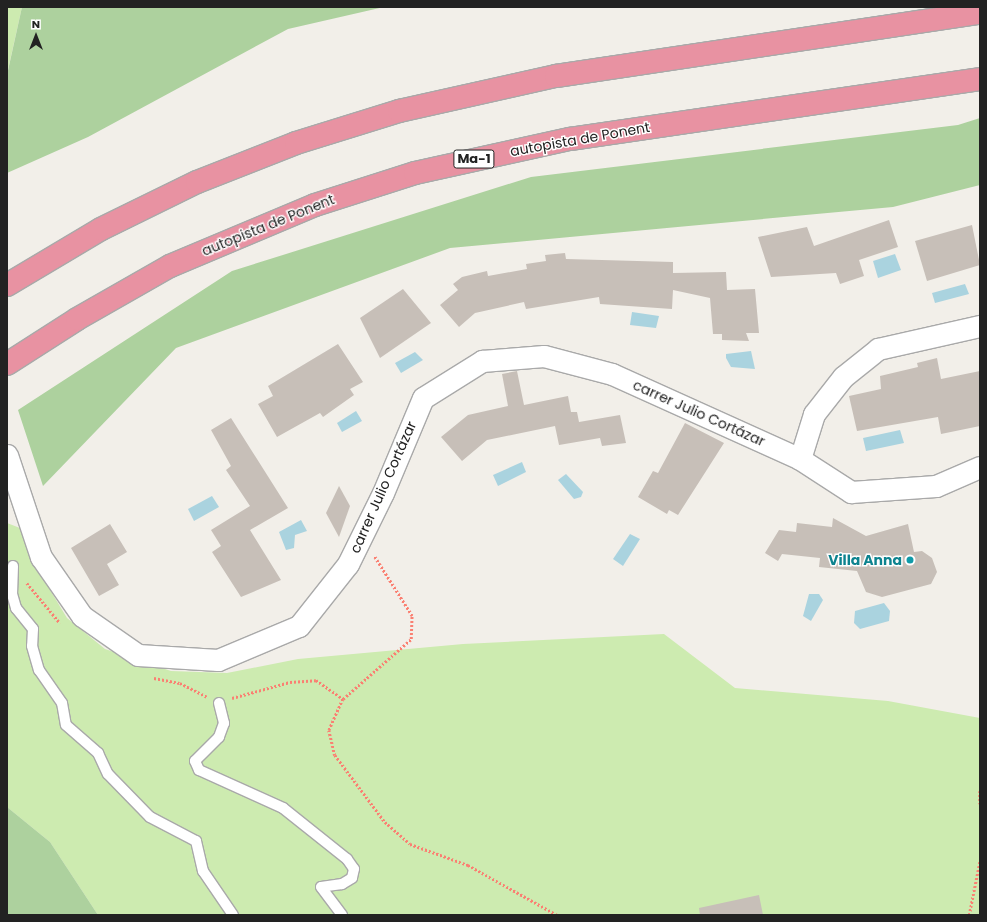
<!DOCTYPE html>
<meta charset="utf-8">
<style>
body{margin:0}
#map{position:relative;width:987px;height:922px;overflow:hidden;background:#f2efe9;font-family:Poppins,sans-serif}
div>[style]{position:absolute}
[style*='--x']{left:calc(var(--x)*1px);top:calc(var(--y)*1px);width:calc(var(--w)*1px);rotate:calc(var(--a)*1deg)}
.grass>*{inset:0;background:#cdebb0}
.forest>*{inset:0;background:#add19e}
.water>*{inset:0;background:#aad3df}
.building>*{inset:0;background:#c7bfb8}
.path>*{height:2.5px;margin-top:-1.25px;transform-origin:0;background:repeating-linear-gradient(90deg,#fa8072 0 2px,transparent 0 4px)}
.roads{filter:drop-shadow(1px 0 #a9a9a9) drop-shadow(-1px 0 #a9a9a9) drop-shadow(0 1px #a9a9a9) drop-shadow(0 -1px #a9a9a9)}
.service>*{height:10px;margin:-5px;padding:0 5px;transform-origin:5px;border-radius:5px;background:#fff}
.minor>*{height:21px;margin:-10.5px;padding:0 10.5px;transform-origin:10.5px;border-radius:10.5px;background:#fff}
.motorway>*{height:22px;margin:-11px;padding:0 11px;transform-origin:11px;border-radius:11px;background:#e892a2}
.dots>*{width:11px;height:11px;translate:-50% -50%;box-sizing:border-box;border:2px solid #fff;border-radius:50%}
span{translate:-50% -50%;white-space:nowrap;text-align:center;line-height:1.15;-webkit-text-stroke:3px #fff;paint-order:stroke}
.shield-label span{padding:1px 3px;background:#fff;border:1px solid;border-radius:3px;-webkit-text-stroke-width:0}
.shield-label{font-size:13px;color:#222;font-weight:700}
.street-label{font-size:14px;color:#222}
.culture-label{font-size:14px;color:#0d838f;font-weight:700}
.right{translate:-100% -50%;text-align:right}
.frame{position:absolute;inset:0;border:8px solid #222;pointer-events:none}
.north{position:absolute;left:16px;top:16px;width:40px;height:40px;-webkit-text-stroke:3px #fff;paint-order:stroke;rotate:0deg;font-size:11px;font-weight:700;line-height:16px;text-align:center;color:#222}
.north::after{content:'';display:block;margin:auto;width:14px;height:18px;background:#222;clip-path:polygon(50% 0,100% 100%,50% 72%,0 100%)}
</style>
<div id="map">
<div class="grass">
<div style="clip-path:polygon(7px 7px,22px 7px,7px 74px)"></div>
<div style="clip-path:polygon(7px 523px,20px 528px,38px 570px,67px 618px,105px 649px,171px 671px,227px 673px,298px 659px,463px 644px,664px 634px,735px 688px,888px 701px,980px 718px,980px 915px,98px 915px,50px 842px,7px 807px)"></div>
</div>
<div class="forest">
<div style="clip-path:polygon(22px 7px,384px 7px,288px 29px,88px 137px,7px 173px,7px 75px)"></div>
<div style="clip-path:polygon(980px 118px,980px 185px,893px 207px,450px 248px,176px 348px,43px 486px,18px 410px,232px 271px,531px 177px,958px 125px)"></div>
<div style="clip-path:polygon(7px 807px,50px 842px,98px 915px,7px 915px)"></div>
</div>
<div class="water">
<div style="clip-path:polygon(895px 254px,901px 270px,878px 278px,873px 261px)"></div>
<div style="clip-path:polygon(965px 284px,969px 294px,935px 303px,932px 293px)"></div>
<div style="clip-path:polygon(632px 312px,659px 316px,656px 328px,630px 325px)"></div>
<div style="clip-path:polygon(751px 351px,755px 369px,731px 367px,726px 358px,726px 354px)"></div>
<div style="clip-path:polygon(415px 352px,423px 360px,401px 373px,395px 363px)"></div>
<div style="clip-path:polygon(356px 411px,362px 421px,342px 432px,337px 423px)"></div>
<div style="clip-path:polygon(900px 430px,904px 443px,866px 451px,863px 438px)"></div>
<div style="clip-path:polygon(522px 462px,526px 472px,498px 486px,493px 475px)"></div>
<div style="clip-path:polygon(566px 474px,583px 492px,581px 497px,574px 499px,558px 480px)"></div>
<div style="clip-path:polygon(212px 496px,219px 507px,194px 521px,188px 509px)"></div>
<div style="clip-path:polygon(301px 520px,307px 531px,295px 535px,294px 548px,286px 550px,279px 532px)"></div>
<div style="clip-path:polygon(630px 534px,640px 539px,623px 566px,613px 559px)"></div>
<div style="clip-path:polygon(809px 594px,819px 594px,823px 600px,811px 621px,803px 616px)"></div>
<div style="clip-path:polygon(884px 603px,890px 611px,889px 621px,860px 629px,854px 623px,855px 611px)"></div>
</div>
<div class="building">
<div style="clip-path:polygon(889px 220px,898px 247px,859px 260px,864px 276px,840px 284px,836px 273px,771px 277px,758px 237px,807px 227px,814px 246px)"></div>
<div style="clip-path:polygon(972px 225px,980px 265px,927px 281px,915px 241px)"></div>
<div style="clip-path:polygon(565px 253px,566px 259px,673px 262px,673px 273px,726px 272px,727px 290px,755px 289px,759px 333px,746px 333px,749px 341px,722px 340px,722px 334px,713px 334px,710px 298px,673px 290px,672px 309px,600px 304px,599px 297px,526px 309px,524px 302px,475px 313px,459px 327px,440px 305px,458px 290px,453px 284px,462px 277px,487px 271px,488px 276px,527px 269px,526px 264px,546px 261px,545px 255px)"></div>
<div style="clip-path:polygon(403px 289px,431px 323px,380px 358px,360px 318px)"></div>
<div style="clip-path:polygon(338px 344px,363px 382px,350px 389px,354px 395px,323px 417px,320px 413px,277px 437px,258px 404px,273px 396px,268px 386px)"></div>
<div style="clip-path:polygon(937px 358px,941px 379px,980px 371px,980px 426px,941px 434px,938px 417px,857px 431px,849px 396px,881px 389px,880px 376px,918px 367px,917px 363px)"></div>
<div style="clip-path:polygon(517px 371px,524px 405px,568px 396px,571px 412px,577px 412px,579px 422px,620px 415px,626px 443px,602px 446px,600px 438px,559px 445px,555px 426px,487px 440px,462px 461px,441px 437px,468px 415px,508px 406px,502px 374px)"></div>
<div style="clip-path:polygon(231px 418px,288px 508px,250px 530px,281px 580px,241px 597px,212px 552px,221px 546px,211px 530px,250px 506px,226px 470px,231px 466px,211px 430px)"></div>
<div style="clip-path:polygon(685px 423px,724px 443px,678px 515px,669px 510px,667px 514px,638px 497px,653px 471px,658px 473px)"></div>
<div style="clip-path:polygon(339px 486px,350px 506px,339px 537px,326px 513px)"></div>
<div style="clip-path:polygon(833px 518px,866px 536px,908px 524px,914px 552px,922px 551px,932px 558px,937px 572px,931px 584px,882px 597px,866px 592px,857px 571px,819px 567px,820px 558px,782px 554px,778px 561px,765px 553px,779px 530px,796px 532px,797px 523px,832px 527px)"></div>
<div style="clip-path:polygon(110px 524px,127px 552px,107px 564px,119px 585px,99px 596px,71px 548px)"></div>
<div style="clip-path:polygon(759px 895px,763px 915px,700px 915px,699px 908px)"></div>
</div>
<div class="path">
<div style="--x:27;--y:583;--w:52;--a:50.5"></div>
<div style="--x:154;--y:678;--w:26;--a:11"></div>
<div style="--x:180;--y:683;--w:30;--a:27"></div>
<div style="--x:232;--y:698;--w:60;--a:-15.4"></div>
<div style="--x:290;--y:682;--w:26;--a:-4"></div>
<div style="--x:316;--y:680;--w:33;--a:35"></div>
<div style="--x:343;--y:699;--w:34;--a:114"></div>
<div style="--x:329;--y:730;--w:26;--a:77"></div>
<div style="--x:335;--y:755;--w:84;--a:53.3"></div>
<div style="--x:385;--y:822;--w:33;--a:41"></div>
<div style="--x:410;--y:844;--w:62;--a:19.9"></div>
<div style="--x:468;--y:865;--w:102;--a:29.3"></div>
<div style="--x:343;--y:699;--w:91;--a:-41.4"></div>
<div style="--x:411;--y:639;--w:23;--a:-88"></div>
<div style="--x:412;--y:616;--w:71;--a:-122.3"></div>
<div style="--x:980;--y:791;--w:13;--a:90"></div>
<div style="--x:969;--y:915;--w:56;--a:-78.7"></div>
</div>
<div class="roads">
<div class="service">
<div style="--x:13;--y:566;--w:28;--a:92"></div>
<div style="--x:12;--y:594;--w:15;--a:74"></div>
<div style="--x:16;--y:608;--w:27;--a:51"></div>
<div style="--x:33;--y:629;--w:17;--a:93"></div>
<div style="--x:32;--y:646;--w:25;--a:74"></div>
<div style="--x:39;--y:670;--w:40;--a:55.1"></div>
<div style="--x:62;--y:703;--w:22;--a:80"></div>
<div style="--x:66;--y:725;--w:43;--a:41.2"></div>
<div style="--x:98;--y:753;--w:23;--a:65"></div>
<div style="--x:108;--y:774;--w:60;--a:45.7"></div>
<div style="--x:150;--y:817;--w:52;--a:27.6"></div>
<div style="--x:196;--y:841;--w:31;--a:77"></div>
<div style="--x:203;--y:871;--w:53;--a:55.7"></div>
<div style="--x:219;--y:703;--w:21;--a:76"></div>
<div style="--x:224;--y:723;--w:15;--a:110"></div>
<div style="--x:219;--y:737;--w:34;--a:135"></div>
<div style="--x:195;--y:761;--w:10;--a:66"></div>
<div style="--x:199;--y:770;--w:92;--a:24.3"></div>
<div style="--x:283;--y:808;--w:82;--a:38.6"></div>
<div style="--x:347;--y:859;--w:12;--a:55"></div>
<div style="--x:354;--y:869;--w:9;--a:103"></div>
<div style="--x:352;--y:878;--w:12;--a:149"></div>
<div style="--x:342;--y:884;--w:21;--a:172"></div>
<div style="--x:321;--y:887;--w:35;--a:53"></div>
</div>
<div class="minor">
<div style="--x:7;--y:455;--w:108;--a:71.6"></div>
<div style="--x:41;--y:557;--w:72;--a:55.2"></div>
<div style="--x:82;--y:616;--w:68;--a:34.9"></div>
<div style="--x:138;--y:655;--w:80;--a:3.6"></div>
<div style="--x:218;--y:660;--w:88;--a:-22.8"></div>
<div style="--x:299;--y:626;--w:79;--a:-51.7"></div>
<div style="--x:348;--y:564;--w:79;--a:-63.8"></div>
<div style="--x:383;--y:493;--w:103;--a:-67.2"></div>
<div style="--x:423;--y:398;--w:70;--a:-32.1"></div>
<div style="--x:482;--y:361;--w:62;--a:-4.6"></div>
<div style="--x:544;--y:356;--w:70;--a:14.8"></div>
<div style="--x:612;--y:374;--w:206;--a:24.3"></div>
<div style="--x:800;--y:459;--w:61;--a:32.9"></div>
<div style="--x:851;--y:492;--w:85;--a:-4"></div>
<div style="--x:936;--y:486;--w:48;--a:-23.4"></div>
<div style="--x:800;--y:459;--w:47;--a:-72.7"></div>
<div style="--x:814;--y:414;--w:47;--a:-51.9"></div>
<div style="--x:843;--y:377;--w:45;--a:-38.7"></div>
<div style="--x:878;--y:349;--w:105;--a:-12.7"></div>
</div>
<div class="motorway">
<div style="--x:7;--y:285;--w:109;--a:-30.8"></div>
<div style="--x:101;--y:229;--w:107;--a:-26.1"></div>
<div style="--x:197;--y:182;--w:106;--a:-21.5"></div>
<div style="--x:296;--y:143;--w:108;--a:-17.3"></div>
<div style="--x:399;--y:111;--w:161;--a:-12.6"></div>
<div style="--x:556;--y:76;--w:429;--a:-8.5"></div>
<div style="--x:7;--y:364;--w:83;--a:-32.7"></div>
<div style="--x:77;--y:319;--w:107;--a:-29.7"></div>
<div style="--x:170;--y:266;--w:157;--a:-22.8"></div>
<div style="--x:315;--y:205;--w:105;--a:-17.7"></div>
<div style="--x:415;--y:173;--w:159;--a:-12.4"></div>
<div style="--x:570;--y:139;--w:414;--a:-8.3"></div>
</div>
</div>
<div class="dots">
<div style="left:910px;top:560px;background:#0f9aa8"></div>
</div>
<div class="shield-label">
<span style="left:474px;top:159px">Ma-1</span>
</div>
<div class="street-label">
<span style="left:580px;top:139px;rotate:-10deg">autopista de Ponent</span>
<span style="left:268px;top:225px;rotate:-22deg">autopista de Ponent</span>
<span style="left:699px;top:413px;rotate:24deg">carrer Julio Cortázar</span>
<span style="left:383px;top:487px;rotate:-66deg">carrer Julio Cortázar</span>
</div>
<div class="culture-label">
<span class="right" style="left:902px;top:560px">Villa Anna</span>
</div>
<div class="frame"></div>
<div class="north">N</div>
</div>
